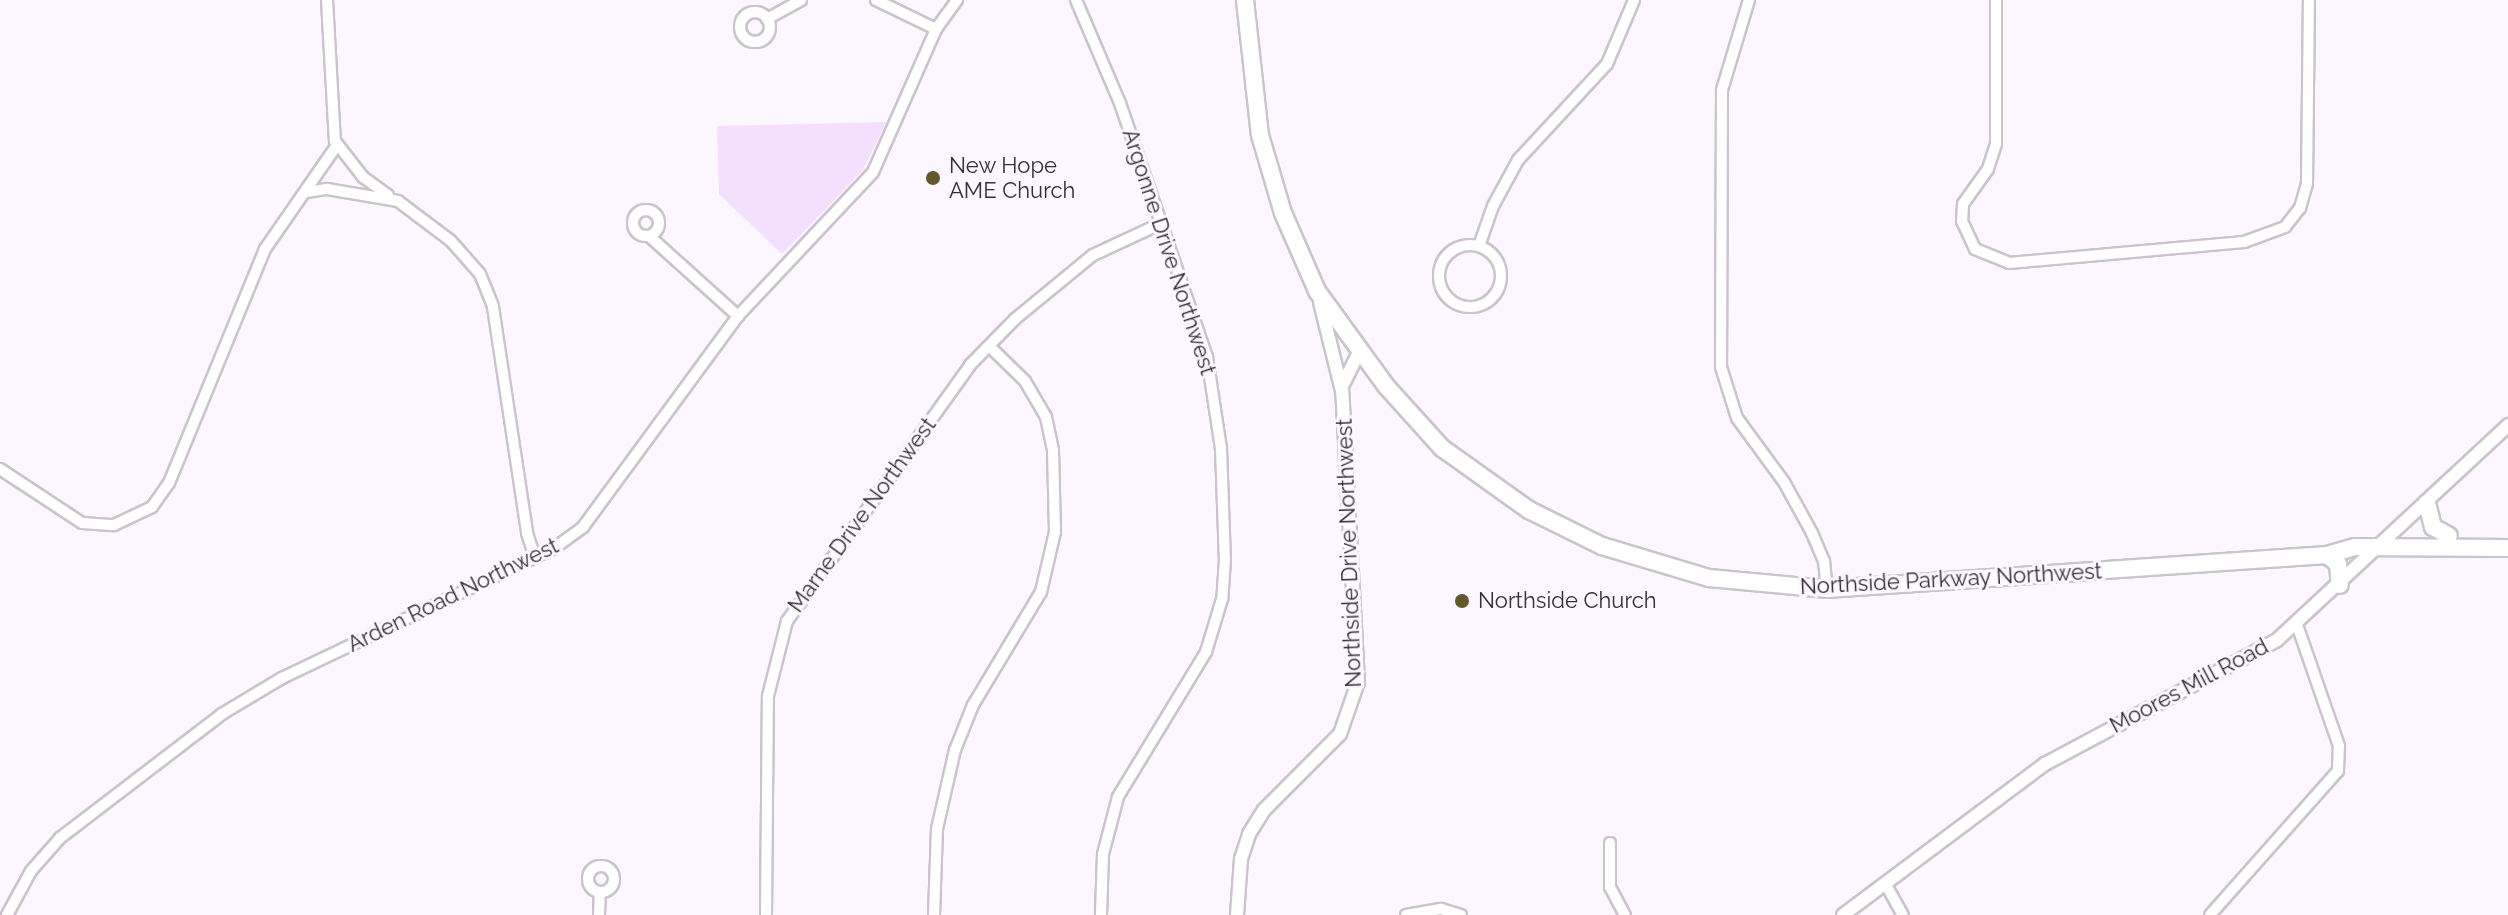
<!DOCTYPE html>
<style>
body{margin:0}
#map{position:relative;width:2508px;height:915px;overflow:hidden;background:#fcf7fe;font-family:Raleway,sans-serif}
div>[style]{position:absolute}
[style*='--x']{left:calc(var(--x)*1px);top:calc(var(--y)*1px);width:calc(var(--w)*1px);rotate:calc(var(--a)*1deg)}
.green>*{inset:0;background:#f3dffe}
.roads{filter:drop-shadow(2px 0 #cac4cd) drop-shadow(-2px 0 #cac4cd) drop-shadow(0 2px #cac4cd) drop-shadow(0 -2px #cac4cd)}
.minor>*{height:10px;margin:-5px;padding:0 5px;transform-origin:5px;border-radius:5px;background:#fff}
.minor>.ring{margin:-5px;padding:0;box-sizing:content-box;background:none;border:10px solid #fff;border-radius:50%}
.tertiary>*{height:12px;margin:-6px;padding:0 6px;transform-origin:6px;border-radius:6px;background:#fff}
.primary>*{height:16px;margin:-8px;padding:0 8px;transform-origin:8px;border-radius:8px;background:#fff}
.dots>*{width:22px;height:22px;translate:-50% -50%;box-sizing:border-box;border:4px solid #fcf7fe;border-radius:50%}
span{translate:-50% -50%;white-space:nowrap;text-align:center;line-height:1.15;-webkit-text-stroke:6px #fcf7fe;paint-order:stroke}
.poi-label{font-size:22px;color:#333134}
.left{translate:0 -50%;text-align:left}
.street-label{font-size:22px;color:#333134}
</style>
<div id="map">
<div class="green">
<div style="clip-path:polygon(886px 122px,863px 170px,782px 254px,719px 194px,717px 126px)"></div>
</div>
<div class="roads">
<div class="minor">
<div style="--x:327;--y:0;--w:141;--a:86.8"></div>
<div style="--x:335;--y:141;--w:46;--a:52.1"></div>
<div style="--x:363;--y:177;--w:31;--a:36"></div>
<div style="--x:876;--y:0;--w:67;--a:25.8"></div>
<div style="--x:1076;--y:0;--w:112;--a:66.9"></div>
<div style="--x:1120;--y:103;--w:268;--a:71.1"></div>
<div style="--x:1207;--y:357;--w:92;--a:81.3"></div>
<div style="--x:1221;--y:448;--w:112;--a:88"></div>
<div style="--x:1225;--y:560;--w:39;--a:94"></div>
<div style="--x:1222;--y:599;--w:55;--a:106.8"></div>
<div style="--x:1206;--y:652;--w:170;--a:121.3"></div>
<div style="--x:1118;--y:797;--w:59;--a:104.7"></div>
<div style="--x:1103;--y:854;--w:61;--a:91.9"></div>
<div style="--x:1749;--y:0;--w:94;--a:106.7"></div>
<div style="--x:1722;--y:90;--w:277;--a:90.2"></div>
<div style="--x:1721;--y:367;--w:53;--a:72.6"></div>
<div style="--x:1737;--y:418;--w:79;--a:53.7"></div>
<div style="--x:1784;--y:482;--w:58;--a:61.2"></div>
<div style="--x:1812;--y:533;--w:30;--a:67"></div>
<div style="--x:1824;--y:561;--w:28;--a:84"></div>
<div style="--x:1996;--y:0;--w:144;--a:90"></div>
<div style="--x:1996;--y:144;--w:26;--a:108"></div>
<div style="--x:1988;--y:169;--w:43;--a:125.5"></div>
<div style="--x:1963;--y:204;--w:17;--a:93"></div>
<div style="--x:1962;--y:221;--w:31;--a:65"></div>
<div style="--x:1975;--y:249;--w:37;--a:22"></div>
<div style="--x:2009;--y:263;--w:236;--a:-5.1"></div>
<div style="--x:2244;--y:242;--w:44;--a:-20.1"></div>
<div style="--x:2285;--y:227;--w:24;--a:-52"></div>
<div style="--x:2300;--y:208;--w:25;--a:-74"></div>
<div style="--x:2307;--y:184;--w:184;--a:-89.4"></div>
<div class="ring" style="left:740px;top:12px;width:20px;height:20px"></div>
<div style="--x:767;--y:19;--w:39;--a:-29"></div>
<div style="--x:307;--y:192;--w:20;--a:-9"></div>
<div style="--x:327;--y:189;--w:72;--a:9.6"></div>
<div style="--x:398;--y:201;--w:66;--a:37"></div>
<div style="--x:451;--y:241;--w:44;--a:48.7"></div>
<div style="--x:480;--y:274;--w:35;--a:68"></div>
<div style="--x:493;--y:307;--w:229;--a:81.4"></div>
<div style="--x:527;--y:533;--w:26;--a:72"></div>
<div class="ring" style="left:633px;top:210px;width:16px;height:16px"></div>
<div style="--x:649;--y:236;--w:120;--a:42"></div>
<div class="ring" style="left:1439px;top:245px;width:52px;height:52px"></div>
<div style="--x:1479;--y:246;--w:42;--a:-70.7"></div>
<div style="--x:1493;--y:206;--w:52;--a:-61.5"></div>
<div style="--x:1518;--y:160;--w:131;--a:-47.2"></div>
<div style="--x:1607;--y:64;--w:69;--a:-67.1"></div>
<div style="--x:0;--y:469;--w:98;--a:33.4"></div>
<div style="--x:82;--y:523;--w:32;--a:4"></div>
<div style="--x:114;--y:525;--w:42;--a:-25.3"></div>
<div style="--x:152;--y:507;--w:29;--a:-55"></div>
<div style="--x:169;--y:483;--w:253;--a:-67.7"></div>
<div style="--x:265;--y:249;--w:126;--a:-55.3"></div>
<div style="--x:1610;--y:843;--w:44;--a:90"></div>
<div style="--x:1610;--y:887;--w:32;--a:62"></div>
<div class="ring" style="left:588px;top:866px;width:16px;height:16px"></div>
<div style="--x:1885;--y:883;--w:37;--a:61"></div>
<div style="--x:7;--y:915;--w:50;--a:-61.4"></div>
<div style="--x:31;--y:871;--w:44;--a:-48.7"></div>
<div style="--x:60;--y:838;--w:204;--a:-37.4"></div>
<div style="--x:222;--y:714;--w:70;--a:-31"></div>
<div style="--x:282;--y:678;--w:300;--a:-25.5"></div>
<div style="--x:553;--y:549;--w:37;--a:-36"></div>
<div style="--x:583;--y:527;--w:262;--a:-53.7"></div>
<div style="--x:738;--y:316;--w:197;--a:-46.8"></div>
<div style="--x:873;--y:172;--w:156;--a:-66.2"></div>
<div style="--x:936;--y:29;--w:36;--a:-54"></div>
<div style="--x:599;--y:915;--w:23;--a:-88"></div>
<div style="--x:766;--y:915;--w:219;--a:-89.5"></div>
<div style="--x:768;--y:696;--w:77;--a:-75.8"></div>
<div style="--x:787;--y:621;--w:315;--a:-54.4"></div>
<div style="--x:970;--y:365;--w:64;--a:-45.6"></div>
<div style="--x:1015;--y:319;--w:101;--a:-39.4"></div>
<div style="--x:1093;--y:255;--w:76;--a:-24.9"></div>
<div style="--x:934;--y:915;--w:86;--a:-88"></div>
<div style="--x:937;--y:829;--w:81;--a:-77.2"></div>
<div style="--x:955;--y:750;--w:48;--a:-68.2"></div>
<div style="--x:973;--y:705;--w:132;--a:-59"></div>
<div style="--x:1041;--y:592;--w:62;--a:-76.9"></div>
<div style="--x:1055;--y:532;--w:82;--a:-91.4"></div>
<div style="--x:1053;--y:450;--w:34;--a:-102"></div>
<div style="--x:1046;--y:417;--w:42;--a:-120.3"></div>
<div style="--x:1025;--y:381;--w:50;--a:-135.8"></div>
<div style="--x:1406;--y:915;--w:36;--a:-10"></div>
<div style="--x:1441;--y:909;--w:21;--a:17"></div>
<div style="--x:2210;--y:915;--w:193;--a:-48.4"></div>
<div style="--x:2338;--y:771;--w:25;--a:-88"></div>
<div style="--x:2339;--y:746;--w:128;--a:-109.1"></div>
</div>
<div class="tertiary">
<div style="--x:1343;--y:384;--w:36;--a:-63"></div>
<div style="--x:1237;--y:915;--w:56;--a:-85.9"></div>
<div style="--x:1241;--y:859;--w:26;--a:-72"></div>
<div style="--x:1249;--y:834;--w:28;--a:-58"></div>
<div style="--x:1264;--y:810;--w:107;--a:-45"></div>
<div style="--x:1340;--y:734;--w:55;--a:-70.9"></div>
<div style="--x:1358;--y:682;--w:291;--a:-93.1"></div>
<div style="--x:1342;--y:391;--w:92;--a:-103.9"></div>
<div style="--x:1843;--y:915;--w:252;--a:-36.8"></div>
<div style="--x:2045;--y:764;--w:263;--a:-28.1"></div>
<div style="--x:2277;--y:640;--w:316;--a:-42.9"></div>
</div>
<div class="primary">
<div style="--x:1245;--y:0;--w:136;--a:83.7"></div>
<div style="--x:1260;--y:135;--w:81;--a:73.6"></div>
<div style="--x:1283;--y:213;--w:85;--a:66.4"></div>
<div style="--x:1317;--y:291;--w:117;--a:54"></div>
<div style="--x:1386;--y:386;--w:84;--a:47.9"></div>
<div style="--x:1442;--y:448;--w:107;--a:35.5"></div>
<div style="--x:1529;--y:510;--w:81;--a:26.3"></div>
<div style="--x:1602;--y:546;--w:112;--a:16.7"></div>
<div style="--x:1709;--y:578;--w:119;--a:5.3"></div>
<div style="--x:1827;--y:589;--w:501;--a:-3.89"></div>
<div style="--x:2327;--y:555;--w:29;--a:-16"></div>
<div style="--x:2355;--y:547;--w:153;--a:0.4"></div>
<div style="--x:2427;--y:503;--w:25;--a:76"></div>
<div style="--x:2433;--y:527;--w:18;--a:29"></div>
<div style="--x:2327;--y:555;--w:14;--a:39"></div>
<div style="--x:2338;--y:564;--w:21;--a:85"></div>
</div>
</div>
<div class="dots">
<div style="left:933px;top:178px;background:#5f5a27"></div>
<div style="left:1462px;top:601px;background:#5f5a27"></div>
</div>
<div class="poi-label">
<span class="left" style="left:949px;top:178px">New Hope<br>AME Church</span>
<span class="left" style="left:1478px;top:601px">Northside Church</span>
</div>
<div class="street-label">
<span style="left:1169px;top:252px;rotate:72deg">Argonne Drive Northwest</span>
<span style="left:862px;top:515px;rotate:-54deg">Marne Drive Northwest</span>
<span style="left:1349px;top:553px;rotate:-92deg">Northside Drive Northwest</span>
<span style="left:1951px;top:579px;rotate:-3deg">Northside Parkway Northwest</span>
<span style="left:453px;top:595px;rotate:-26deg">Arden Road Northwest</span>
<span style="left:2189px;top:686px;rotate:-28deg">Moores Mill Road</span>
</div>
</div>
